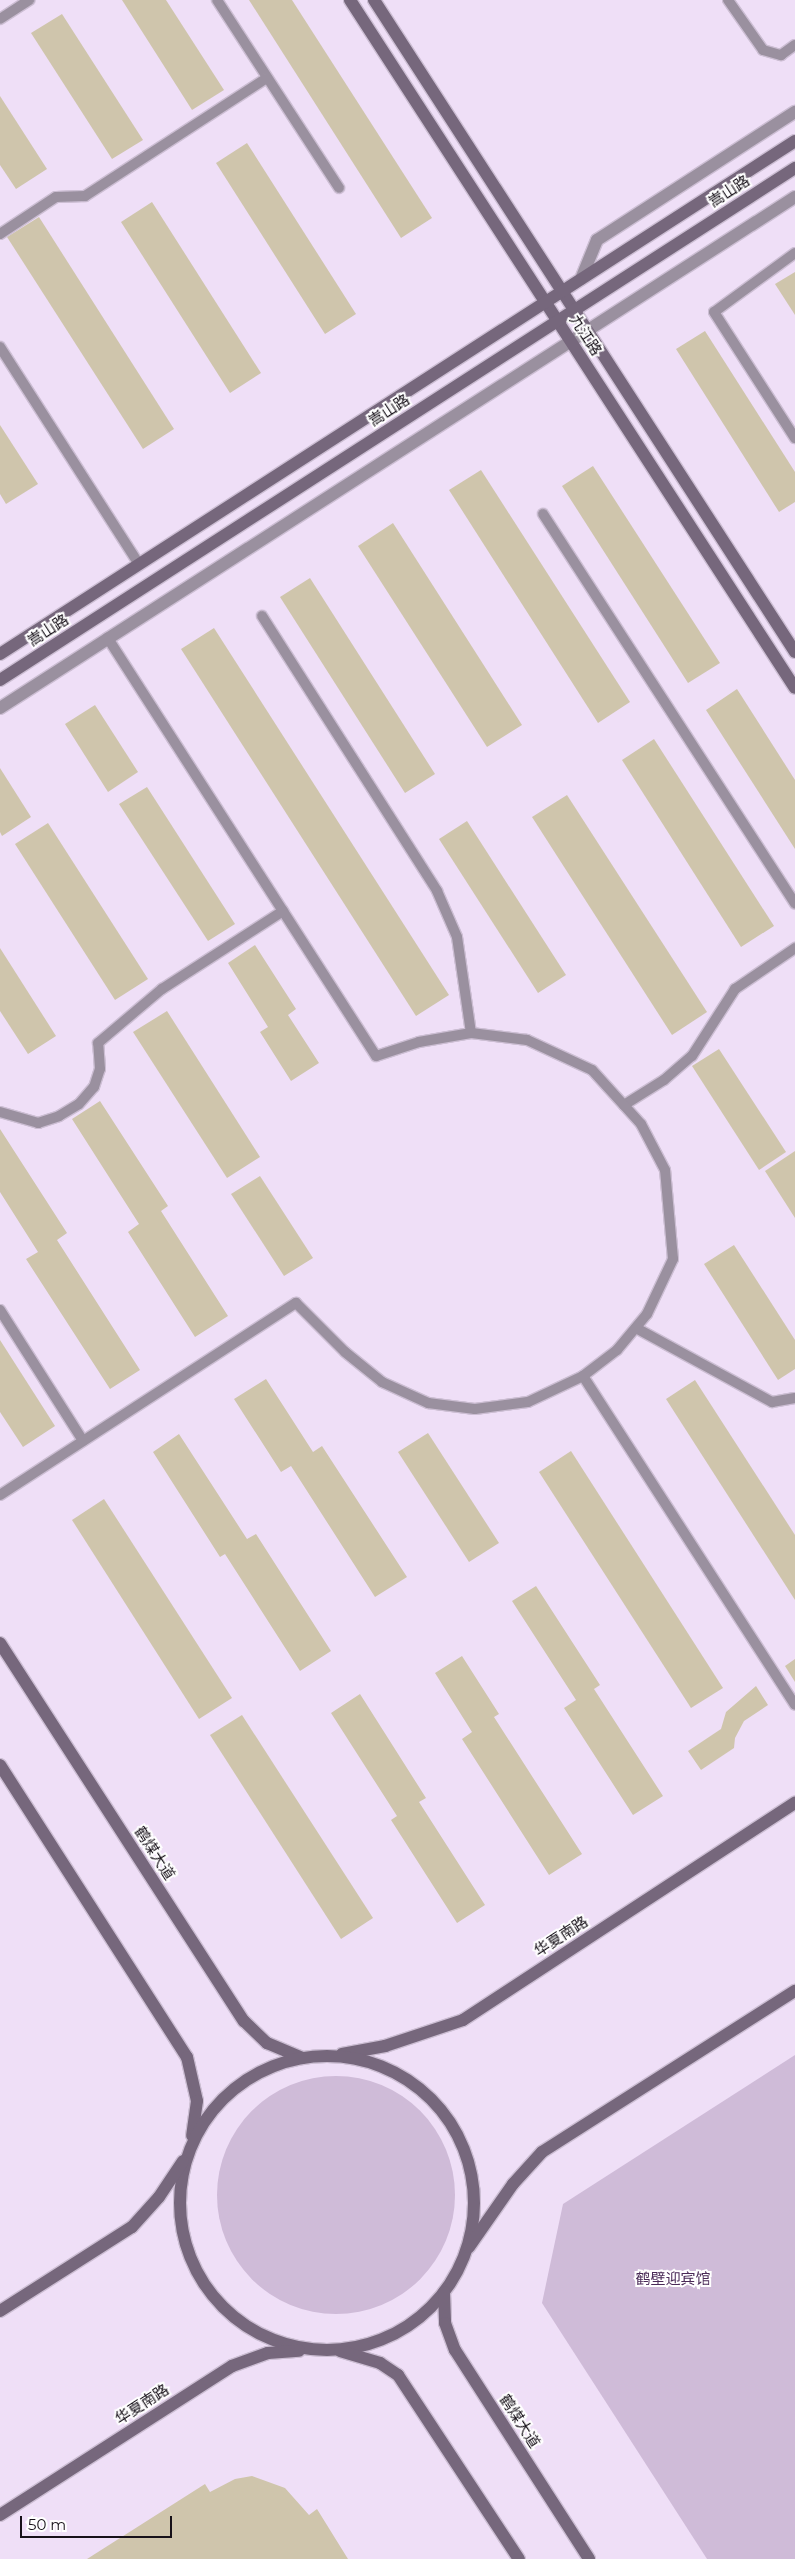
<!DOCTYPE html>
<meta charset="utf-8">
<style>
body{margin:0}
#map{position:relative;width:795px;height:2559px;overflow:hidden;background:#efdff7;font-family:Montserrat,"Noto Sans SC",sans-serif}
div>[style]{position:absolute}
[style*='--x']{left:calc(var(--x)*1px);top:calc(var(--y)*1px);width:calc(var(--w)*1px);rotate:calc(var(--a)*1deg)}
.green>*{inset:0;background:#cfbbd8}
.round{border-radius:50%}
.building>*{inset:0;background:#cfc5ac}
.roads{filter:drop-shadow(1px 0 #ccbed3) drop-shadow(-1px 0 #ccbed3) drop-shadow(0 1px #ccbed3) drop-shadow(0 -1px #ccbed3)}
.lane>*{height:10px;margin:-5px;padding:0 5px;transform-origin:5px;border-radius:5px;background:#9a909f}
.street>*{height:12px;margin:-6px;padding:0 6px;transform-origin:6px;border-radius:6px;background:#9a909f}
.secondary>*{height:12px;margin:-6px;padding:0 6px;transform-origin:6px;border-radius:6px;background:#76677c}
.secondary>.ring{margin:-6px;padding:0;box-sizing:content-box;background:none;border:12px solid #76677c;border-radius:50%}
span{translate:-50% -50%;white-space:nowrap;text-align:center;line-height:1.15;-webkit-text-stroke:4px #fff;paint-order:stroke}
.street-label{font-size:15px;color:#171119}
.park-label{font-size:15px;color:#4a2a57}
.scale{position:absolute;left:20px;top:2516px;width:152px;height:22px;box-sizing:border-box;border:2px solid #171119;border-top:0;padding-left:6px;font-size:15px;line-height:18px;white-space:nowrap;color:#171119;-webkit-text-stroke:4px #fff;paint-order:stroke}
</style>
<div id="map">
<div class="green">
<div style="clip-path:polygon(795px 2055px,795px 2559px,707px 2559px,542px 2303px,563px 2204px)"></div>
<div class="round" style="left:217px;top:2076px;width:238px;height:238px"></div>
</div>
<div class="building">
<div style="clip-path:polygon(122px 0,166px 0,224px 90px,192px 110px)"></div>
<div style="clip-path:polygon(249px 0,292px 0,432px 218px,401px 238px)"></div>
<div style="clip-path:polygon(62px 14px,143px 140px,112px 159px,31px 33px)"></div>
<div style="clip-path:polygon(0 96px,47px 169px,16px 189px,0 165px)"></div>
<div style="clip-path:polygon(247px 143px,356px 314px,325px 334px,216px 163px)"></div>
<div style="clip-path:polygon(152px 202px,261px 373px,230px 393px,121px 222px)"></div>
<div style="clip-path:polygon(39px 217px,174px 429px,143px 449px,7px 237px)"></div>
<div style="clip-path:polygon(795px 272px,795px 315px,775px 284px)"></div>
<div style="clip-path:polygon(705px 331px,795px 472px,795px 502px,779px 512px,676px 349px)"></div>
<div style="clip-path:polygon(0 425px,38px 484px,6px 504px,0 494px)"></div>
<div style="clip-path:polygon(593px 466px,720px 663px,688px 683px,562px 486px)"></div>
<div style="clip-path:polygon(481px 470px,630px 702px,598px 723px,449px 490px)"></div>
<div style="clip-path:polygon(393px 523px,522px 725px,487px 747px,358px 546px)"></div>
<div style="clip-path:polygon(310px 578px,435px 774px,405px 793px,280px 597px)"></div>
<div style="clip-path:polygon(214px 628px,449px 995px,416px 1016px,181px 649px)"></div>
<div style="clip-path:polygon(737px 689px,795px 780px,795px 849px,706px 710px)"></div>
<div style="clip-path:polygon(95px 705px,138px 772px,108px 792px,65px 724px)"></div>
<div style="clip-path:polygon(654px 739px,774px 926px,741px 947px,622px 760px)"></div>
<div style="clip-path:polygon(0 768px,31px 817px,2px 836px,0 832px)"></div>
<div style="clip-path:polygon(147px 787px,235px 924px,208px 941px,119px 804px)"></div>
<div style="clip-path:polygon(567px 795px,707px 1012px,672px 1035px,532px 817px)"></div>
<div style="clip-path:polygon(467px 821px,566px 975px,538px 993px,439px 839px)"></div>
<div style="clip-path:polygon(48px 823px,148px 979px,115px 1000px,15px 844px)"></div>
<div style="clip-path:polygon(255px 945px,296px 1009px,288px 1015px,319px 1063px,291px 1081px,260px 1032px,268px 1027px,228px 963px)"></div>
<div style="clip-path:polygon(0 948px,56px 1036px,28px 1054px,0 1011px)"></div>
<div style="clip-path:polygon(167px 1011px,260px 1157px,227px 1178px,133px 1032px)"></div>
<div style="clip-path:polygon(719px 1049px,786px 1152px,759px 1170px,692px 1066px)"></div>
<div style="clip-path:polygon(100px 1101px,168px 1206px,161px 1211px,228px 1316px,195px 1337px,128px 1232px,139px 1224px,72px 1119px)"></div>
<div style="clip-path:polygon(0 1129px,67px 1233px,57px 1240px,140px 1370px,110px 1389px,26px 1259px,38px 1252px,0 1192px)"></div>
<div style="clip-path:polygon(795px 1151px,795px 1218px,765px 1171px)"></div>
<div style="clip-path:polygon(260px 1176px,313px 1258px,284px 1276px,231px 1194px)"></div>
<div style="clip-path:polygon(734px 1245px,795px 1340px,795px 1369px,778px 1380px,704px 1264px)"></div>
<div style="clip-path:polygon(0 1340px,55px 1426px,23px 1447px,0 1412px)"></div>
<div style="clip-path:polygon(266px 1379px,313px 1452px,322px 1446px,407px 1577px,375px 1597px,291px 1466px,281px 1472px,234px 1399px)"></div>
<div style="clip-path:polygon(695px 1380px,795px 1535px,795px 1600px,666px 1399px)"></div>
<div style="clip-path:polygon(428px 1433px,499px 1543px,469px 1562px,398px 1452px)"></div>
<div style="clip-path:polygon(179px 1434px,247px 1539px,256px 1534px,331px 1651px,300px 1671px,225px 1554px,220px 1557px,153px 1452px)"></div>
<div style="clip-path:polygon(571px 1451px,723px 1688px,691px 1708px,539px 1472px)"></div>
<div style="clip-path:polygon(104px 1499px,232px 1698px,199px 1719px,72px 1520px)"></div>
<div style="clip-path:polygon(536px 1586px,600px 1685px,594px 1689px,663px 1796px,633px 1815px,564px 1708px,576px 1700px,512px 1601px)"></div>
<div style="clip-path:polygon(462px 1656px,499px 1714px,494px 1717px,582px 1854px,549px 1875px,462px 1739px,472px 1732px,435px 1673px)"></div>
<div style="clip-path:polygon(795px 1659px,795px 1682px,785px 1666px)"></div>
<div style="clip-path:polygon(756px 1686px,768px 1705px,744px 1721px,735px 1738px,734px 1748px,701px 1770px,688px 1751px,721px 1729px,726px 1712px)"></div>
<div style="clip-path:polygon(360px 1694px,426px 1798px,419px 1802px,485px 1905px,457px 1923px,391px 1820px,397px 1816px,331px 1713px)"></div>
<div style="clip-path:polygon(242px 1715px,373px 1918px,341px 1939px,210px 1735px)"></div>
<div style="clip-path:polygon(252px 2476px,285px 2488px,309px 2515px,317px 2509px,348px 2559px,87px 2559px,205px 2484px,210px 2492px,235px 2479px)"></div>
</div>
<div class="roads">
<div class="lane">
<div style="--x:217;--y:0;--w:224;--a:57"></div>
<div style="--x:728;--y:0;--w:61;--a:55"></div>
<div style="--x:763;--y:50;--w:19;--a:16"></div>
<div style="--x:781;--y:55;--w:17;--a:-36"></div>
<div style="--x:0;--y:19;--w:35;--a:-33"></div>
<div style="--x:0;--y:234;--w:67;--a:-33.5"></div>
<div style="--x:56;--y:197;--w:29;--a:-2"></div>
<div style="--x:85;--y:196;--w:217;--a:-33"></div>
<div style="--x:795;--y:253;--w:100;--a:143.9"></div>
<div style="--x:714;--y:312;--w:150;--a:57.3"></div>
<div style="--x:0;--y:347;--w:258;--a:57.4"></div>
<div style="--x:543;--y:514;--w:464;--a:57.1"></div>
<div style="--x:262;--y:616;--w:326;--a:57.5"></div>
<div style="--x:437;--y:891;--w:50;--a:66.5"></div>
<div style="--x:457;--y:937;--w:97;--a:81.7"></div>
<div style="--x:624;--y:1105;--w:47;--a:-32"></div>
<div style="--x:664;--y:1080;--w:37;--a:-41"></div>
<div style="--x:692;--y:1056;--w:80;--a:-57.3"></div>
<div style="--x:735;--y:989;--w:73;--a:-34.3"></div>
<div style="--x:0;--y:1112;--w:40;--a:16"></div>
<div style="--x:38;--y:1123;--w:22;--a:-18"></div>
<div style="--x:59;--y:1116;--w:23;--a:-31"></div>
<div style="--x:79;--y:1104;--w:23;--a:-49"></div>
<div style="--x:94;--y:1087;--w:19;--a:-72"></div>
<div style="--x:100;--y:1069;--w:26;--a:-94"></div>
<div style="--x:98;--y:1043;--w:84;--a:-40.2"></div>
<div style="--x:162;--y:989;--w:144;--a:-32.8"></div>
<div style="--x:0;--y:1310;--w:155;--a:57.6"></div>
<div style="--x:636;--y:1328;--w:155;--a:28.6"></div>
<div style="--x:772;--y:1402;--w:23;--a:-10"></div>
<div style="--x:583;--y:1376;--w:391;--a:57.2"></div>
<div style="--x:0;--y:1495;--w:353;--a:-33"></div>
<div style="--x:296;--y:1303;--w:69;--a:45"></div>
<div style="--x:345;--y:1352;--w:48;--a:39"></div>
<div style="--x:382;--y:1382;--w:51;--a:24.5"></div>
<div style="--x:428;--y:1403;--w:47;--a:7.3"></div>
<div style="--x:475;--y:1409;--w:53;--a:-7.5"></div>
<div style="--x:528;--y:1402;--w:61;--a:-25.3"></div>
<div style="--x:583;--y:1376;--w:43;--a:-37.4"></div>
<div style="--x:617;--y:1350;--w:47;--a:-50.2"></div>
<div style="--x:647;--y:1314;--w:61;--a:-64.7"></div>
<div style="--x:673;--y:1259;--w:89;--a:-95.1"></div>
<div style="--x:665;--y:1170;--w:52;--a:-117.6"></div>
<div style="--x:641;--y:1124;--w:73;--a:-132.2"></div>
<div style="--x:592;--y:1070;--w:72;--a:-155.2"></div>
<div style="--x:527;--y:1040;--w:56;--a:-172.9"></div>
<div style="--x:471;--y:1033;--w:53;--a:170.2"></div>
<div style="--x:419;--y:1042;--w:45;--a:162"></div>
<div style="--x:376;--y:1056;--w:497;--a:-122.7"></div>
</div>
<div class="street">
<div style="--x:581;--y:279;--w:42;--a:-67.7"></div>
<div style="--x:597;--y:240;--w:236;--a:-32.9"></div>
<div style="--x:0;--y:708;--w:945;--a:-32.73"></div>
</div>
<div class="secondary">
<div style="--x:350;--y:0;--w:819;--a:57.11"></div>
<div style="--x:374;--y:0;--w:776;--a:57.15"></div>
<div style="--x:0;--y:654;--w:946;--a:-32.83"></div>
<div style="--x:0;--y:680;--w:946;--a:-32.78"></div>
<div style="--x:0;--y:1643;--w:450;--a:57.2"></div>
<div style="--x:244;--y:2021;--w:32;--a:44"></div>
<div style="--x:267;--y:2043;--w:38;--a:23"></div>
<div style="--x:0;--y:1765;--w:347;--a:57.4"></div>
<div style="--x:187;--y:2057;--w:45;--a:77.2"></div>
<div style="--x:197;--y:2101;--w:35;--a:98"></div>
<div style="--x:342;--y:2054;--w:44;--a:-10.5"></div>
<div style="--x:385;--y:2046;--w:82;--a:-18.4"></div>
<div style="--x:463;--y:2020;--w:397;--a:-33.2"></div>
<div class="ring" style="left:180px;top:2056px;width:282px;height:282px"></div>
<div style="--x:469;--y:2247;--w:77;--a:-55.1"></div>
<div style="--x:513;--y:2184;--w:43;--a:-47.8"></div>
<div style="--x:542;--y:2152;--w:300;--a:-32.5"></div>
<div style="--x:444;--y:2292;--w:31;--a:88"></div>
<div style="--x:445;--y:2323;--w:29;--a:70"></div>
<div style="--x:455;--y:2350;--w:248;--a:57.3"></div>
<div style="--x:0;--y:2311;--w:156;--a:-32.5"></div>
<div style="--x:132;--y:2227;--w:40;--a:-48"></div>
<div style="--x:159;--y:2197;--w:43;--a:-56.3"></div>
<div style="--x:340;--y:2351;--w:42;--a:16.7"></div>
<div style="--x:380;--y:2363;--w:22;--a:34"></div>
<div style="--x:398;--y:2375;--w:220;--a:56.7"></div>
<div style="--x:0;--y:2515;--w:276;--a:-32.7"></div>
<div style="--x:232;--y:2366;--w:38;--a:-20"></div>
<div style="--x:268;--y:2353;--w:31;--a:-4"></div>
</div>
</div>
<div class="street-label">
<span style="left:729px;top:191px;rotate:-33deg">嵩山路</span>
<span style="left:586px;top:335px;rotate:57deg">九江路</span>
<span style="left:389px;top:410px;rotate:-33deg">嵩山路</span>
<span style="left:48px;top:630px;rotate:-33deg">嵩山路</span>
<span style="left:155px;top:1853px;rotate:57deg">鹤煤大道</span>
<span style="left:561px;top:1936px;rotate:-33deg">华夏南路</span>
<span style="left:142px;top:2404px;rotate:-33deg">华夏南路</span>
<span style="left:520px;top:2421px;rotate:57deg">鹤煤大道</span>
</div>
<div class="park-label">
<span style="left:673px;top:2279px">鹤壁迎宾馆</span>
</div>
<div class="scale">50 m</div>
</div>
